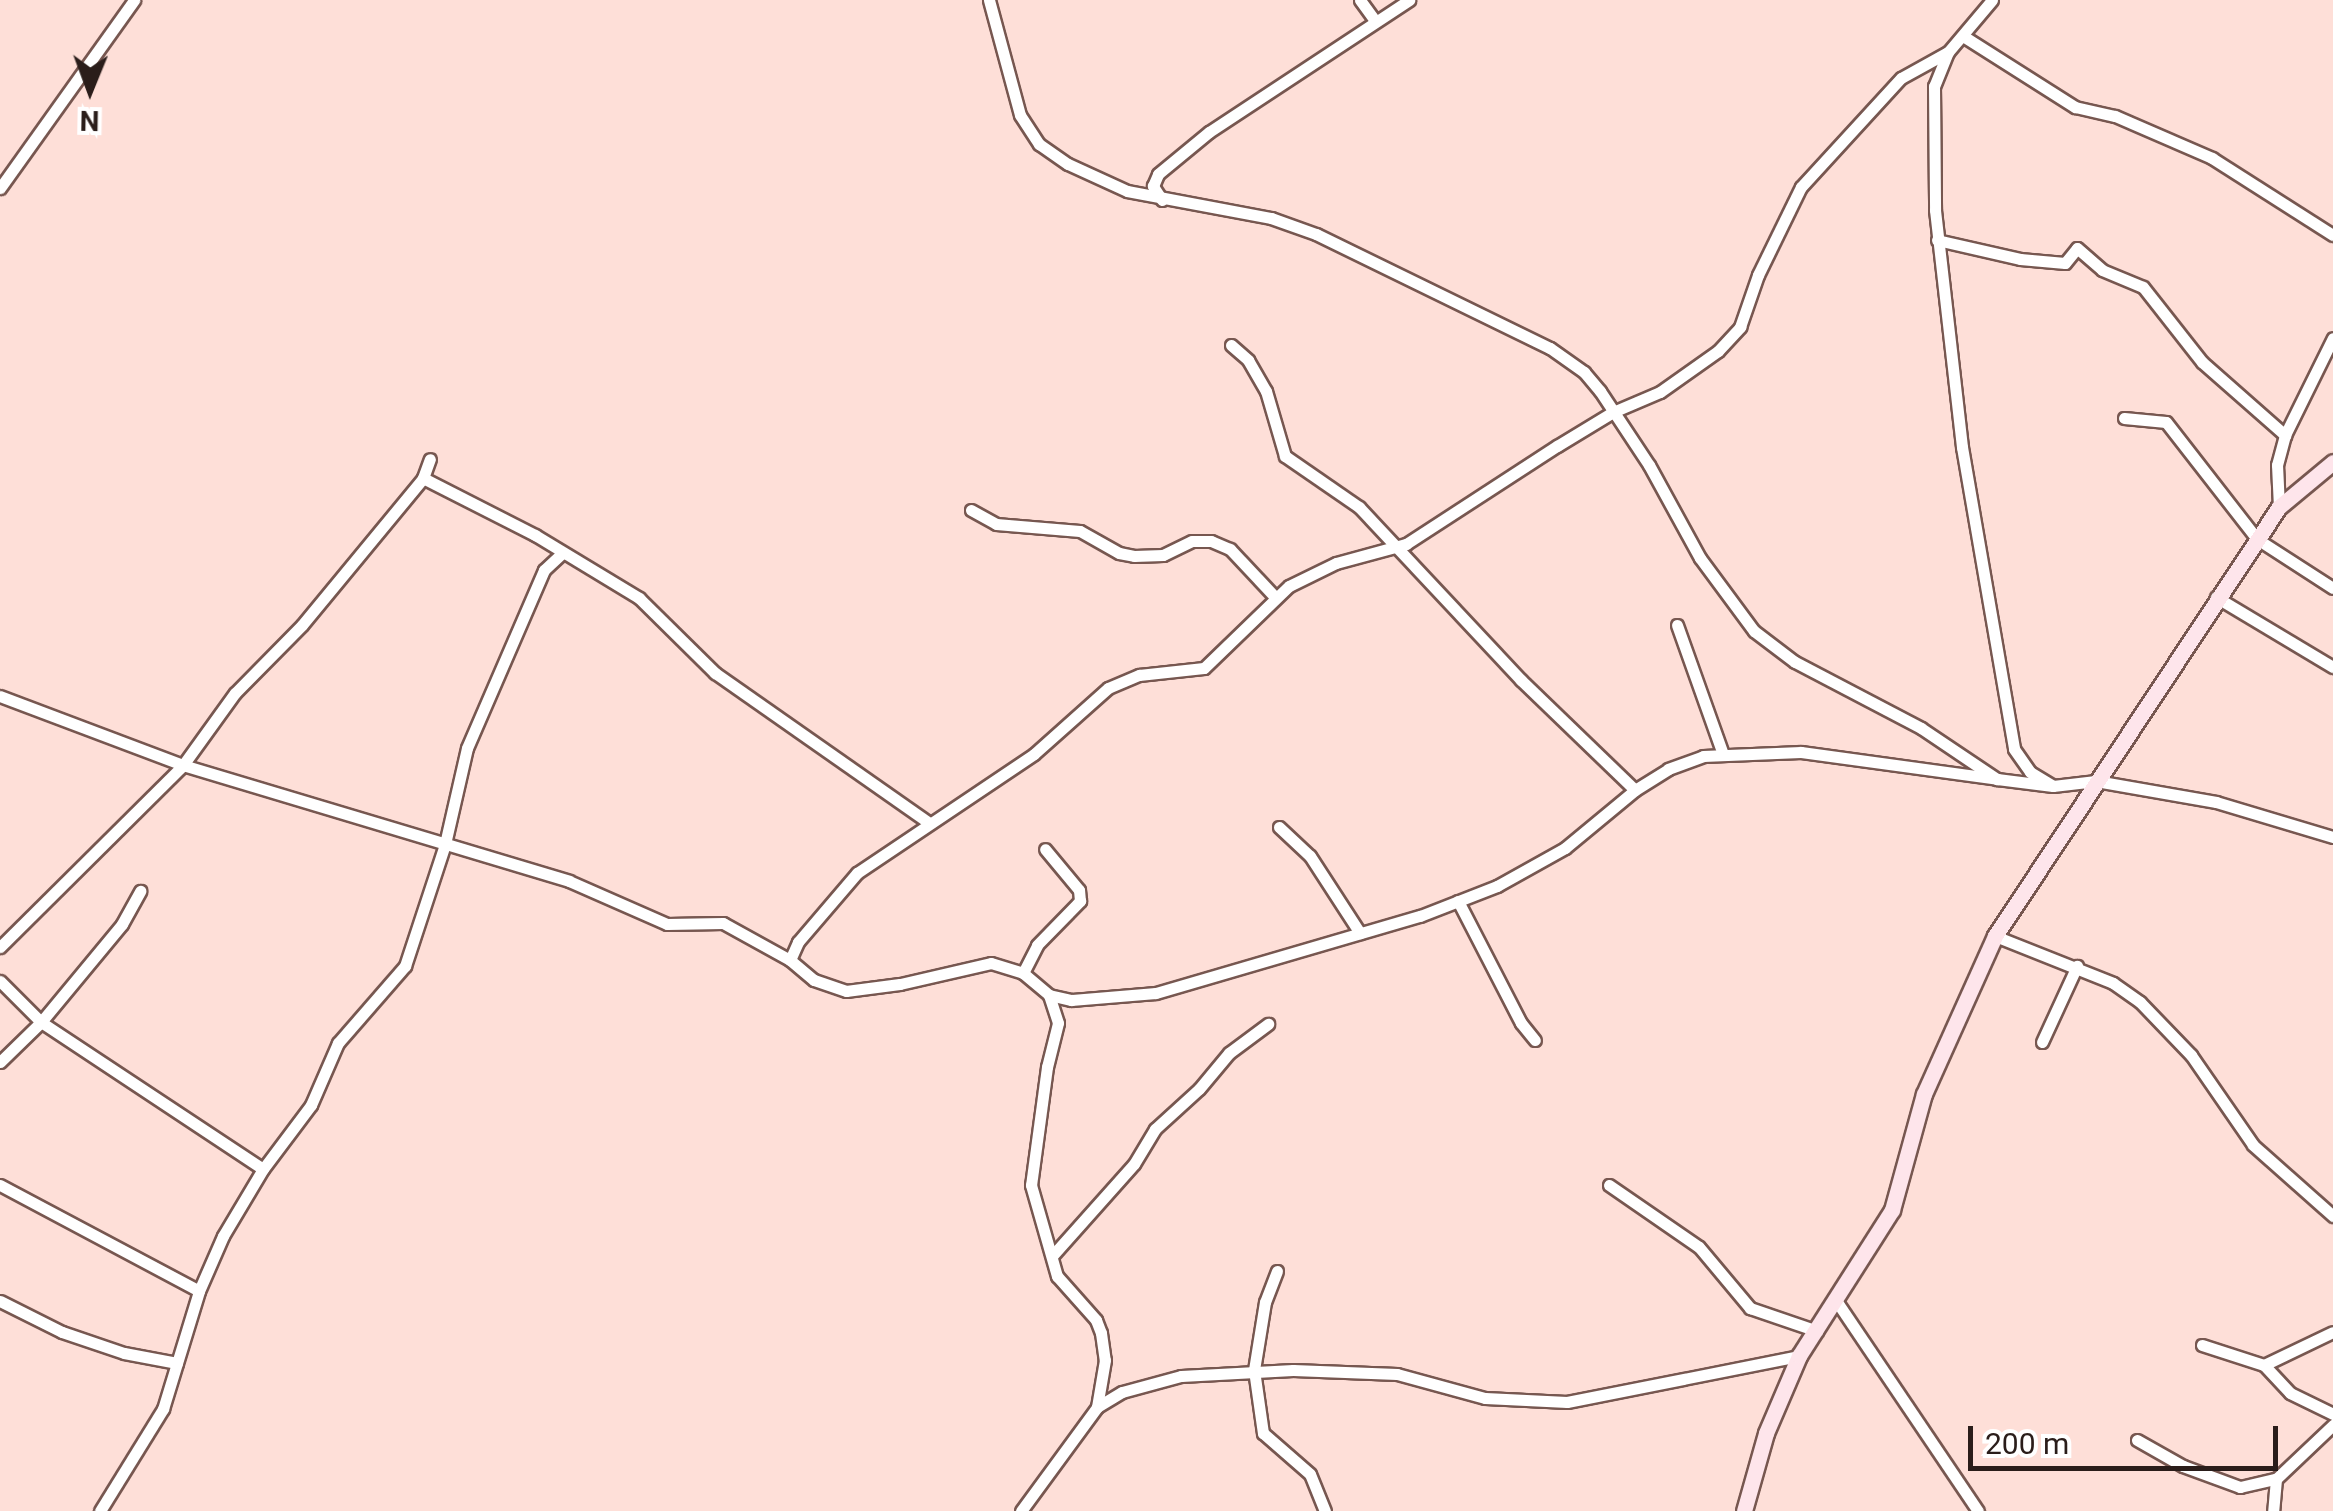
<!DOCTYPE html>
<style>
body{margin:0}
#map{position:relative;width:2333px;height:1511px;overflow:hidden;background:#fedfd8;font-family:Roboto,sans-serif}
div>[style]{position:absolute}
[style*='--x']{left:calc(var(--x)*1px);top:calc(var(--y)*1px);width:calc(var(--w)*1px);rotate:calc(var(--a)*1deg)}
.roads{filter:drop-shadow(2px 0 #775750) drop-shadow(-2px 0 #775750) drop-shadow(0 2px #775750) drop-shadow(0 -2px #775750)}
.minor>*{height:11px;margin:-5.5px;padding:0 5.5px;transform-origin:5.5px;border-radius:5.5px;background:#fff}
.secondary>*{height:15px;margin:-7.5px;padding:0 7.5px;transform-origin:7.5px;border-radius:7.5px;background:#fee5eb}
span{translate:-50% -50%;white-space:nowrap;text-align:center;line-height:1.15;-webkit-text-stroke:8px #fff;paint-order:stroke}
.north{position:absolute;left:40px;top:40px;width:100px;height:100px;-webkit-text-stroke:8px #fff;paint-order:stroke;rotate:181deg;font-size:28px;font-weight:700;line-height:40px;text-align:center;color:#2a1d1a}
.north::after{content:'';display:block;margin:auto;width:35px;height:45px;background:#2a1d1a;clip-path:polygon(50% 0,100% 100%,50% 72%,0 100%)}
.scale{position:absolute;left:1968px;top:1426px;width:310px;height:45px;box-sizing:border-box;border:5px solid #2a1d1a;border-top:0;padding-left:12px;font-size:30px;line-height:35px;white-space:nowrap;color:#2a1d1a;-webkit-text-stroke:8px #fff;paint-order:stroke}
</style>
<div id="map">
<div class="roads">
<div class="minor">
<div style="--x:989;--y:0;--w:119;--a:74.9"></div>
<div style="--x:1020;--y:115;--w:35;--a:57"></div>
<div style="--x:1039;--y:144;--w:35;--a:35"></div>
<div style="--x:1068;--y:164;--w:65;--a:24.6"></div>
<div style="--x:1127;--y:191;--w:147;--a:10.6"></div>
<div style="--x:1271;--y:218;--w:48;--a:19.6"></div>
<div style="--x:1316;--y:234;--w:260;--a:26"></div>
<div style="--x:1550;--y:348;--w:42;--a:35.2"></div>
<div style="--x:1584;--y:372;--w:25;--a:50"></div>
<div style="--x:1600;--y:391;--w:89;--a:56.5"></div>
<div style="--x:1649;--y:465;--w:106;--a:61.3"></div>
<div style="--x:1700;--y:558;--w:91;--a:53.5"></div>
<div style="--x:1754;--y:631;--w:51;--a:37.1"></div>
<div style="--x:1795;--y:662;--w:142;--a:27.6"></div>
<div style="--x:1921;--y:728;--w:92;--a:33.9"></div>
<div style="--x:1997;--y:779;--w:56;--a:7.1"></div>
<div style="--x:1360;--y:0;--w:26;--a:54"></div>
<div style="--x:1992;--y:0;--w:68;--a:130.2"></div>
<div style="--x:1948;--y:52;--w:37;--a:112"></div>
<div style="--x:1934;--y:86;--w:124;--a:89.5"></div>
<div style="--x:1935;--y:210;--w:239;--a:83.5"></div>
<div style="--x:1962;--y:447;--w:306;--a:80.2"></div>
<div style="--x:2014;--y:749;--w:28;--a:55"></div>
<div style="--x:2030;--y:772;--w:27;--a:31"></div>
<div style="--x:2053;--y:786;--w:43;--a:-6.6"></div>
<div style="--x:2096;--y:781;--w:122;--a:9.9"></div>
<div style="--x:2216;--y:802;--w:122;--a:16.7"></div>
<div style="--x:1963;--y:36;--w:133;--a:32.4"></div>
<div style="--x:2075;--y:107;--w:41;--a:12.7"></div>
<div style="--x:2115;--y:116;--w:106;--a:23.4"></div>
<div style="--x:2212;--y:158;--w:143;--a:32.5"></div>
<div style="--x:0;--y:188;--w:231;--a:-54.5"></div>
<div style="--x:1162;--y:200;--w:17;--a:-123"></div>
<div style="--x:1153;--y:186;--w:13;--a:-67"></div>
<div style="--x:1158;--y:174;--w:66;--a:-39.5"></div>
<div style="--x:1209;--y:132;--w:240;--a:-33.4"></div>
<div style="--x:1937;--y:240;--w:85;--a:12.9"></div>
<div style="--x:2020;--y:259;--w:45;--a:5.1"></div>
<div style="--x:2065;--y:263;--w:19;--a:-51"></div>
<div style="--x:2077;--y:248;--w:33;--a:41"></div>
<div style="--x:2102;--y:270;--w:44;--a:22.5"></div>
<div style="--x:2143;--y:287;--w:95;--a:51.8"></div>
<div style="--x:2202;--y:362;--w:111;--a:41.3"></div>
<div style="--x:1231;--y:345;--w:23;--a:41"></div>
<div style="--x:1248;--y:360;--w:36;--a:60"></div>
<div style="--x:1266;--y:391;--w:68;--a:73.7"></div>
<div style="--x:1285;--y:456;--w:90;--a:34.6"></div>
<div style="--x:1359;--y:507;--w:237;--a:46.9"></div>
<div style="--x:1521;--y:680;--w:158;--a:44"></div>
<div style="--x:2124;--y:418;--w:42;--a:5.4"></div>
<div style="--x:2166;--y:422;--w:148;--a:52.1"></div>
<div style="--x:2257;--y:539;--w:90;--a:32.8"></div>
<div style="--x:423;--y:478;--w:126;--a:27"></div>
<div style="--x:535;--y:535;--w:122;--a:31.2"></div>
<div style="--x:639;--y:598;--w:107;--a:44.6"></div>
<div style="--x:715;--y:673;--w:260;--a:35"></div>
<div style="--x:2279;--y:507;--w:42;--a:-92.7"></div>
<div style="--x:2277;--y:465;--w:31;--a:-75"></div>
<div style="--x:2285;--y:435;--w:108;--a:-63.7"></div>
<div style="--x:971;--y:510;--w:29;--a:29"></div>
<div style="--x:996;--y:524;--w:84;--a:4.8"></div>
<div style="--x:1080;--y:531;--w:45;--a:29.4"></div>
<div style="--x:1119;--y:553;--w:15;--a:11"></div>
<div style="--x:1134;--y:556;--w:29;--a:-2"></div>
<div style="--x:1163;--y:555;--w:32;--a:-26"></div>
<div style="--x:1192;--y:541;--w:19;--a:0"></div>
<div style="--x:1211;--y:541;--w:21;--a:23"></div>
<div style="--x:1230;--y:549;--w:66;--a:46.8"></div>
<div style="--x:2216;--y:597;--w:136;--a:30.9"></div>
<div style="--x:1677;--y:625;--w:137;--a:70.4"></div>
<div style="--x:0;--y:696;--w:196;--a:20.7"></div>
<div style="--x:183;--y:765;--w:403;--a:16.7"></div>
<div style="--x:569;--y:881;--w:107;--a:23.7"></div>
<div style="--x:667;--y:924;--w:56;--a:-1"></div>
<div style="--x:723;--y:923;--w:77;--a:28.9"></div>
<div style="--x:790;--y:960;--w:31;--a:40"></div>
<div style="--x:814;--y:980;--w:34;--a:19"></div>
<div style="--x:846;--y:991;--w:54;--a:-7.4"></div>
<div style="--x:900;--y:984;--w:93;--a:-13"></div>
<div style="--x:991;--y:963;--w:34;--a:17"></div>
<div style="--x:1023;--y:973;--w:34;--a:40"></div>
<div style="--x:1049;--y:995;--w:23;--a:13"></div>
<div style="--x:1071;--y:1000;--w:85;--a:-4.7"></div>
<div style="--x:1156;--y:993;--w:275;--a:-16.3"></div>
<div style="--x:1420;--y:916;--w:83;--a:-21.3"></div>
<div style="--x:1497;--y:886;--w:78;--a:-29.2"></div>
<div style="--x:1565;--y:848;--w:91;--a:-39.6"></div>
<div style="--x:1635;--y:790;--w:39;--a:-32"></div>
<div style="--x:1668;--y:769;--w:37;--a:-20"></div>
<div style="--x:1703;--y:756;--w:98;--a:-2.3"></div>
<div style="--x:1801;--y:752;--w:198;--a:7.8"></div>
<div style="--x:1279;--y:827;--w:42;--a:43.1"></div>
<div style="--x:1310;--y:856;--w:92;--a:57"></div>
<div style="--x:1458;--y:901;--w:137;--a:62.7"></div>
<div style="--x:1521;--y:1023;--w:22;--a:51"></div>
<div style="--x:1995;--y:936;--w:127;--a:21.7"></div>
<div style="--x:2113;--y:983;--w:33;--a:35"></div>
<div style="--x:2140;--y:1002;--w:74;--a:46.1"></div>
<div style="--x:2191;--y:1055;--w:109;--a:55.4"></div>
<div style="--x:2253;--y:1145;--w:107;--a:41.6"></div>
<div style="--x:0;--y:947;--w:258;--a:-44.8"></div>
<div style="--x:183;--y:765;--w:89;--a:-54.2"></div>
<div style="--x:235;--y:693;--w:95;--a:-45.4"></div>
<div style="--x:302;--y:625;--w:190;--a:-50.5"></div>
<div style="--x:423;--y:478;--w:20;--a:-70"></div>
<div style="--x:790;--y:960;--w:20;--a:-66"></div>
<div style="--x:798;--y:942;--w:91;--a:-49.5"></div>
<div style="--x:857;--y:873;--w:213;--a:-33.9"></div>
<div style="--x:1034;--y:754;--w:99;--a:-41.7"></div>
<div style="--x:1108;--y:688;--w:34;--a:-23"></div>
<div style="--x:1139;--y:675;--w:65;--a:-6.1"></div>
<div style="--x:1204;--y:668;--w:118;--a:-44"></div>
<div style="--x:1289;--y:586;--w:52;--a:-26.1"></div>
<div style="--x:1336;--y:563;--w:73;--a:-15.2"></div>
<div style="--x:1406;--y:544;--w:180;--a:-33"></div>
<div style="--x:1557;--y:446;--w:66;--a:-31.3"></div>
<div style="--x:1613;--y:412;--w:51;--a:-23.1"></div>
<div style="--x:1660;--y:392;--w:71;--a:-35.3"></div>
<div style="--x:1718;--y:351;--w:33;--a:-47"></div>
<div style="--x:1740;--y:327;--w:55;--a:-70.9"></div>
<div style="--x:1758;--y:275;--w:98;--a:-64"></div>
<div style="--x:1801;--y:187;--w:148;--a:-47.5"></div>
<div style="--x:1901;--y:78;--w:54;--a:-29"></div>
<div style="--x:1023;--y:973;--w:31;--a:-63"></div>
<div style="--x:1037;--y:945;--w:62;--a:-45.7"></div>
<div style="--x:1080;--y:901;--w:11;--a:-95"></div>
<div style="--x:1079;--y:890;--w:53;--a:-129.7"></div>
<div style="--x:0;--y:981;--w:58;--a:45"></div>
<div style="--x:41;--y:1022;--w:266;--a:33.5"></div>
<div style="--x:1049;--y:995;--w:29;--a:72"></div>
<div style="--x:1058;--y:1023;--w:45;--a:104"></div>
<div style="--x:1047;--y:1067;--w:119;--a:97.7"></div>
<div style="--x:1031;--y:1185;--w:95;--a:74.1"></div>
<div style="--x:1057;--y:1276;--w:59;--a:48.4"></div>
<div style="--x:1096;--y:1320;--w:14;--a:69"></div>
<div style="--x:1101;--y:1333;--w:27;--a:82"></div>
<div style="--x:1105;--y:1360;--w:48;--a:99.7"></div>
<div style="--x:2042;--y:1042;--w:84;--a:-65.3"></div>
<div style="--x:0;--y:1062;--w:57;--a:-44.3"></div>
<div style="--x:41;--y:1022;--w:127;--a:-50.4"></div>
<div style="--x:122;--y:924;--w:38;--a:-61"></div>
<div style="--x:0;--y:1185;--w:225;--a:28"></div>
<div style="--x:1609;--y:1185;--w:109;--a:34.6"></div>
<div style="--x:1699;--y:1247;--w:80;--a:50.1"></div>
<div style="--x:1750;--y:1308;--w:71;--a:18.9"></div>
<div style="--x:1052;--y:1256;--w:123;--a:-48.3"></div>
<div style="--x:1134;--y:1164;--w:41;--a:-59"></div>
<div style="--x:1155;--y:1129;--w:59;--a:-42.3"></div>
<div style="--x:1199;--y:1089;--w:47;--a:-50.2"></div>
<div style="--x:1229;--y:1053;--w:49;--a:-36.6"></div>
<div style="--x:1277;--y:1271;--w:33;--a:111"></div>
<div style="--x:1265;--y:1302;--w:69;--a:99.2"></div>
<div style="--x:1254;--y:1370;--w:64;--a:81.9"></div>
<div style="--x:1263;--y:1433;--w:62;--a:41.1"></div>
<div style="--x:1310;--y:1474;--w:40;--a:68"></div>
<div style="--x:0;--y:1301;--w:69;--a:26.6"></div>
<div style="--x:62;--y:1332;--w:65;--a:18.7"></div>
<div style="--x:124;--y:1353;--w:54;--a:10.7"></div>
<div style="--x:1837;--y:1302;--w:252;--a:56"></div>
<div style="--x:2202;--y:1345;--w:65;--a:17.9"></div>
<div style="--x:2264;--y:1365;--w:76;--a:-25.6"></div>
<div style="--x:2264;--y:1365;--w:38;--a:47"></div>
<div style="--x:2290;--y:1393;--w:48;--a:26"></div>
<div style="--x:2137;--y:1440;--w:53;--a:29.5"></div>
<div style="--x:2183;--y:1466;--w:61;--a:20.2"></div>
<div style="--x:2240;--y:1487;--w:37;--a:-13"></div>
<div style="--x:2276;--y:1479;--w:32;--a:95"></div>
<div style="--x:2276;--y:1479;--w:79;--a:-43.5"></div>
<div style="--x:100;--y:1511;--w:120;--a:-58.3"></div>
<div style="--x:163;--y:1409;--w:123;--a:-73"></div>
<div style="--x:199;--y:1291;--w:60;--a:-66.4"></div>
<div style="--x:223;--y:1236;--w:78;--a:-59.2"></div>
<div style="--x:263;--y:1169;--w:80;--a:-53.1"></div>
<div style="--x:311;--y:1105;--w:68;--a:-66.5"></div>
<div style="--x:338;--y:1043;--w:102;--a:-49"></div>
<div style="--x:405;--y:966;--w:128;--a:-71.8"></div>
<div style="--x:445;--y:844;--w:98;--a:-77.1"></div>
<div style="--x:467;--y:748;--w:194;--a:-66.6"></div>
<div style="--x:544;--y:570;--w:25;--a:-43"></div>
<div style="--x:1021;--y:1511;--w:129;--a:-53.8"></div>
<div style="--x:1097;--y:1407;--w:29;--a:-31"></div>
<div style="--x:1122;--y:1392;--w:61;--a:-15.2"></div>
<div style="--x:1181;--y:1376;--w:112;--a:-3.1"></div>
<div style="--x:1293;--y:1370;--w:104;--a:2.2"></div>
<div style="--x:1397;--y:1374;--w:91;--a:15.3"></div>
<div style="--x:1485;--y:1398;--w:82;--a:2.8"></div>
<div style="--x:1567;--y:1402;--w:237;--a:-11.2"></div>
</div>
<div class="secondary">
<div style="--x:1744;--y:1511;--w:81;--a:-74.2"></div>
<div style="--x:1766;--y:1433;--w:84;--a:-66.8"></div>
<div style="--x:1799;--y:1356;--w:173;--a:-57.5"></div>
<div style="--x:1892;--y:1210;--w:120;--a:-74.6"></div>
<div style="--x:1924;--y:1094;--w:173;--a:-65.8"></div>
<div style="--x:1995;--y:936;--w:514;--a:-56.5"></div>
<div style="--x:2279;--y:507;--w:70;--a:-39.8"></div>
</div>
</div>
<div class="north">N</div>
<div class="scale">200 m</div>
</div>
